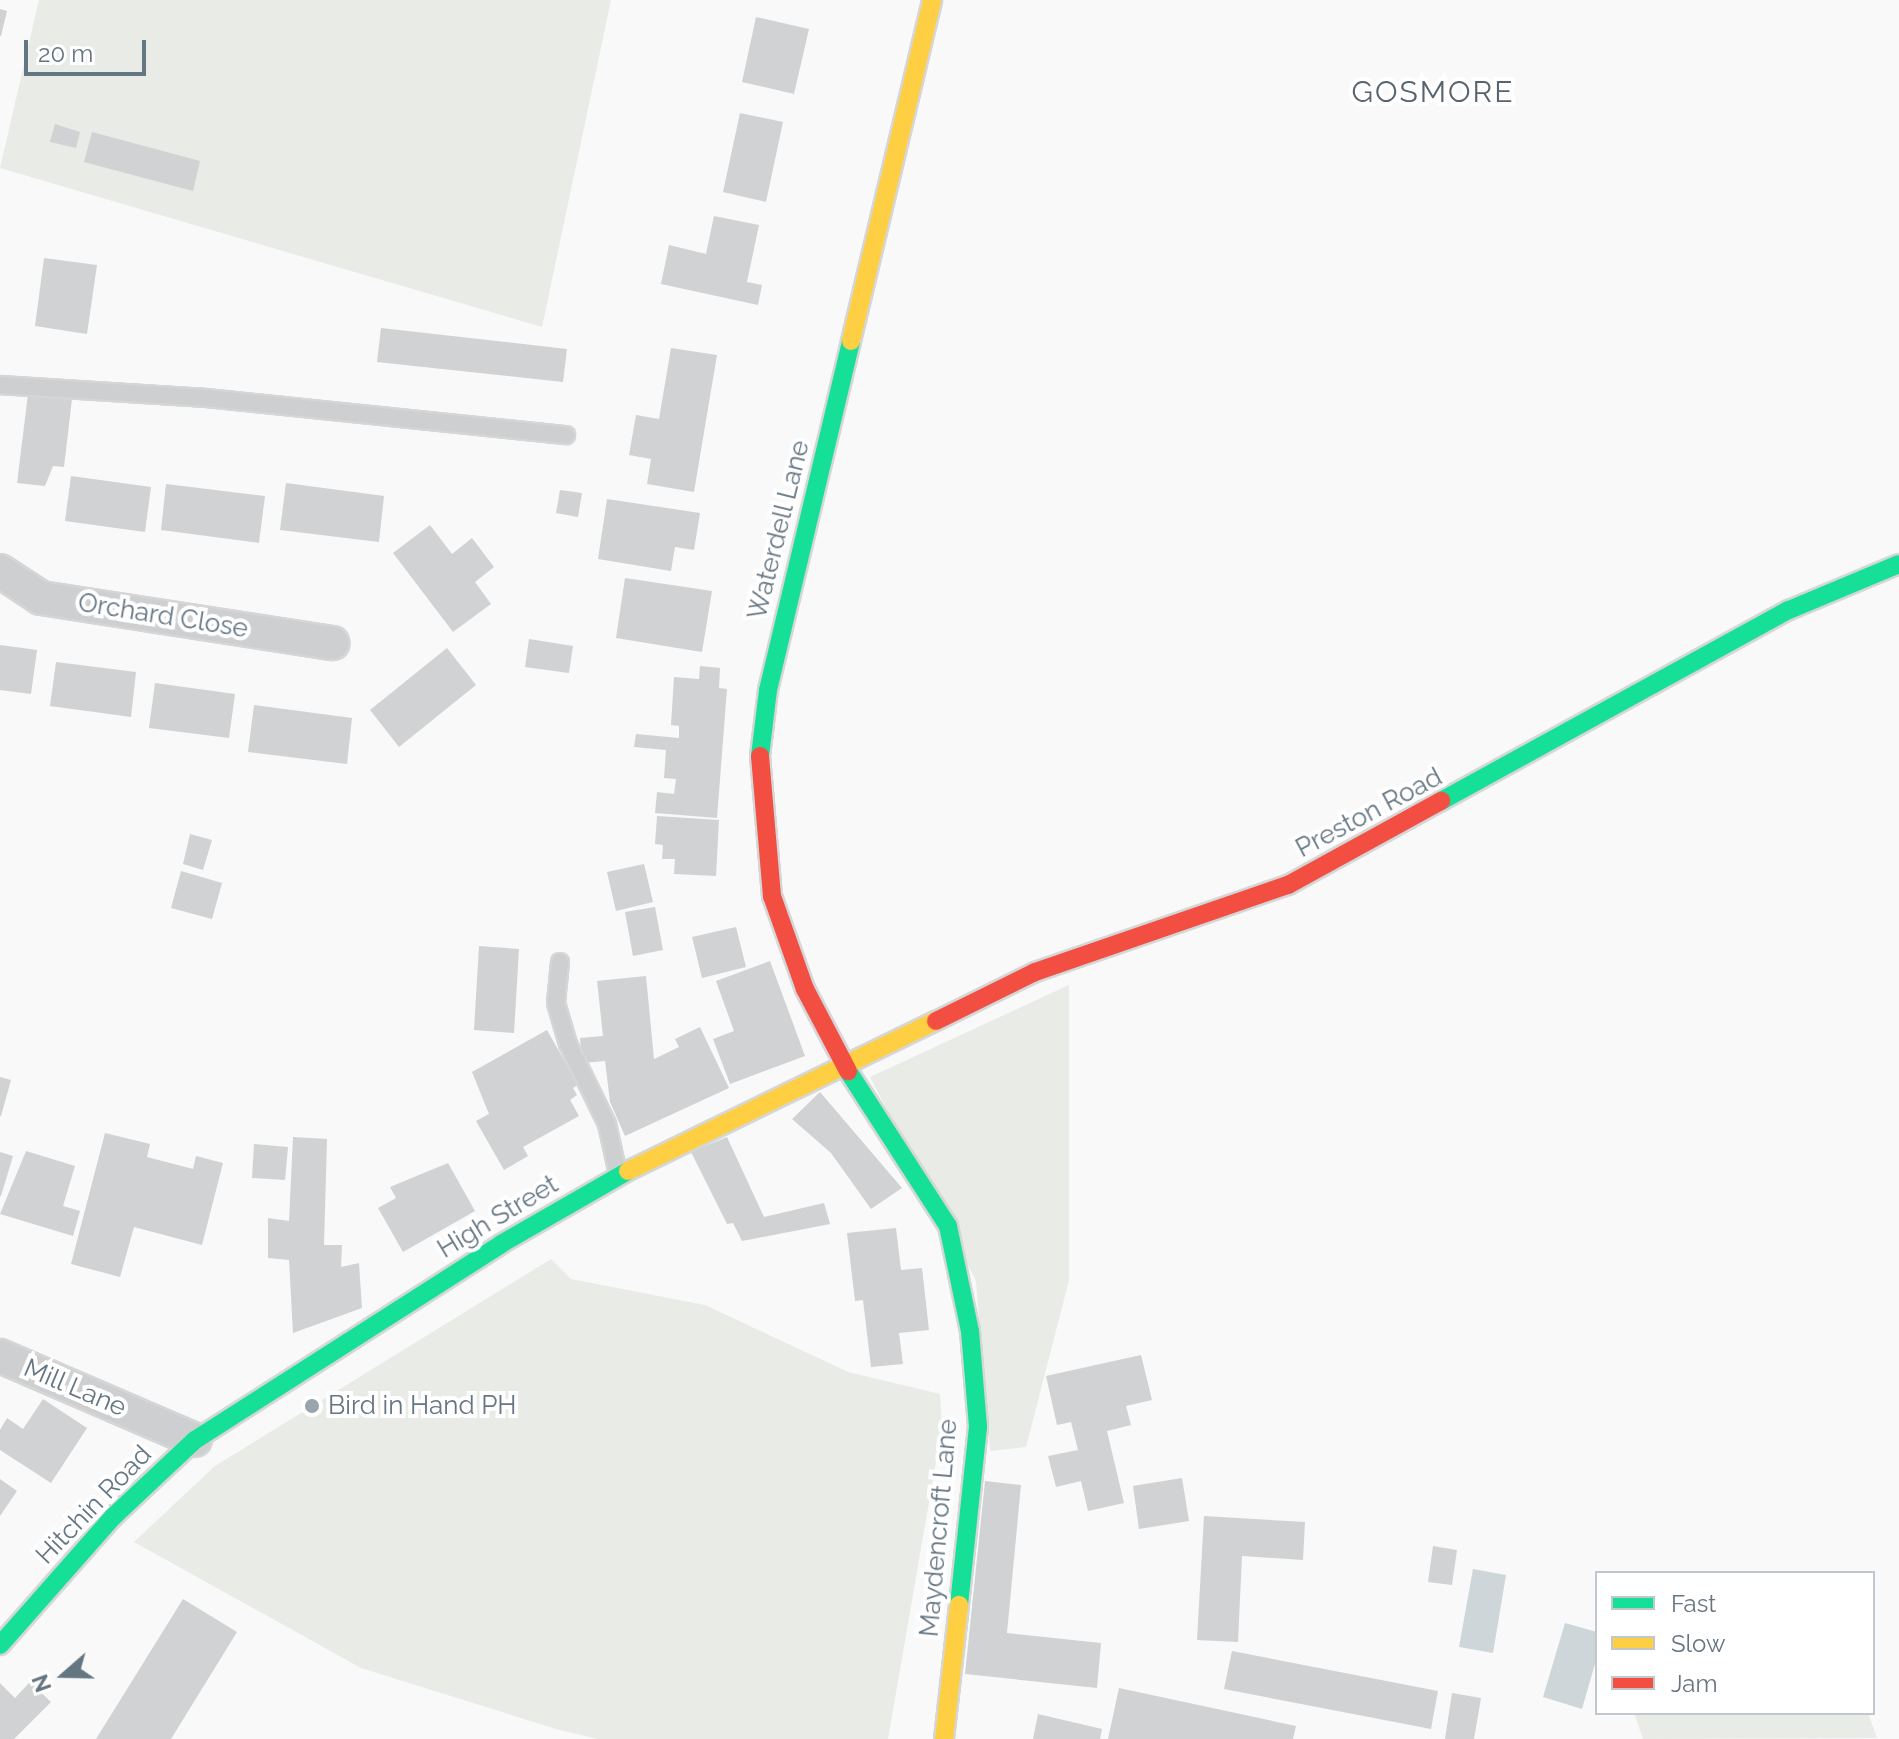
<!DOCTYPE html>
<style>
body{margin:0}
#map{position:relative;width:1899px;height:1739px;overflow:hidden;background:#f9f9f9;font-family:Raleway,sans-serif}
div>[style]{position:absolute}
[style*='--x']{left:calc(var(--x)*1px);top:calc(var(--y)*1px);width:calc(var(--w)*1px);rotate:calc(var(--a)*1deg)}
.green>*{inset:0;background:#e8ebe6}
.water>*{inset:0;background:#ced6d9}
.building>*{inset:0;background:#d0d2d3}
.roads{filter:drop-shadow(2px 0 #d5d6d7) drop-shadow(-2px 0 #d5d6d7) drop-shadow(0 2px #d5d6d7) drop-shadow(0 -2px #d5d6d7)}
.lane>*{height:16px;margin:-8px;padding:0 8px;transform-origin:8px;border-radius:8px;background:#cecfd0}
.street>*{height:32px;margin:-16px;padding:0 16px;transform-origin:16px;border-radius:16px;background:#cecfd0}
.fast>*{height:18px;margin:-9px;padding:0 9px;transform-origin:9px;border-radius:9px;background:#16e098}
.slow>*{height:18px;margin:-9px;padding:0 9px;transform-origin:9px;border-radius:9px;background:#ffcf43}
.jam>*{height:18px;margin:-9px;padding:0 9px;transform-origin:9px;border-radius:9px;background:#f24e42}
.dots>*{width:22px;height:22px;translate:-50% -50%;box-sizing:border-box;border:4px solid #fff;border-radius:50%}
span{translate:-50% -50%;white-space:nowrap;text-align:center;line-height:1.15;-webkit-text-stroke:8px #fff;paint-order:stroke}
.street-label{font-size:26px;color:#657683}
.poi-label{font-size:26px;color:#657683}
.left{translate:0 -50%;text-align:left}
.quarter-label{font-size:30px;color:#57646e;letter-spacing:2px}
.legend{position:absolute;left:1595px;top:1571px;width:280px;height:144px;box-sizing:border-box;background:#fff;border:2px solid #c1c8cd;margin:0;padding:10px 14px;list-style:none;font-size:24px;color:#657683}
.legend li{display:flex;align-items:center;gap:16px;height:40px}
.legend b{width:40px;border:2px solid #c1c8cd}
.north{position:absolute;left:24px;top:1635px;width:80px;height:80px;-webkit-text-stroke:6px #fff;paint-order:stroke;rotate:250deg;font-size:22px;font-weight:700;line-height:32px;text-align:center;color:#657683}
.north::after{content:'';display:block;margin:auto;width:28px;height:36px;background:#657683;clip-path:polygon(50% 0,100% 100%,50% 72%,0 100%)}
.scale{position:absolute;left:24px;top:40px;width:122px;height:36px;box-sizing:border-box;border:4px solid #657683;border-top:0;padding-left:10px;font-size:24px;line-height:28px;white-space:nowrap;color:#657683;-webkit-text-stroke:6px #fff;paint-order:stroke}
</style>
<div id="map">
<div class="green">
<div style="clip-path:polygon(39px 0,611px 0,542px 327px,0 168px)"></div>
<div style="clip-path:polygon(1069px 985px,1069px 1280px,1026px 1447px,990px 1451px,976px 1281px,870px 1077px)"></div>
<div style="clip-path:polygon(551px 1259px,571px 1279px,705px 1305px,848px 1372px,940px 1394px,942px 1427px,888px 1739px,598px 1739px,556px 1729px,361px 1668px,134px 1542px,215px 1466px)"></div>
<div style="clip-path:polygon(1634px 1713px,1868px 1713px,1877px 1738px,1643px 1739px)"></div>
</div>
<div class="water">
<div style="clip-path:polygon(1473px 1569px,1506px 1575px,1493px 1653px,1459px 1647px)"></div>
<div style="clip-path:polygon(1565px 1623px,1597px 1632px,1597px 1657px,1582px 1709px,1543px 1697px)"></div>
</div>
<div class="building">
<div style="clip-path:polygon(0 9px,7px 11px,1px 36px,0 36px)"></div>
<div style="clip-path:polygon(756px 17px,809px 29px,794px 94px,742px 82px)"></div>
<div style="clip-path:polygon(740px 113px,783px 122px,766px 202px,723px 192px)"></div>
<div style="clip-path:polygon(55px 124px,80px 132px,76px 148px,50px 142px)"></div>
<div style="clip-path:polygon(92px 132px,200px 161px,193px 191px,84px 162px)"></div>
<div style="clip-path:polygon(714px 216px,759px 225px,747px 282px,762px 285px,758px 305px,661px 284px,669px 245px,706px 254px)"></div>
<div style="clip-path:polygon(44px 258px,97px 265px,87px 334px,35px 326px)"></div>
<div style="clip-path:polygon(381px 328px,567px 349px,563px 382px,377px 362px)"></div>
<div style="clip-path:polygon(671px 348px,717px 355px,694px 492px,647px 484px,651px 459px,629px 455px,636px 415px,659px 419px)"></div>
<div style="clip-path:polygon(28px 394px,72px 399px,64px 467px,53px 466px,45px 486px,17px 483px)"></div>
<div style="clip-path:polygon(71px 476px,151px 487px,145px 532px,65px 521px)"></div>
<div style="clip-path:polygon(286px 483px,384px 496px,379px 542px,280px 530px)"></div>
<div style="clip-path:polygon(166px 484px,265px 496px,259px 543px,161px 530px)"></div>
<div style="clip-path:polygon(560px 490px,582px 493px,578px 517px,556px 513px)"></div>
<div style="clip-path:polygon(607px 499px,700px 513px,694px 550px,675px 547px,671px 571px,598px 559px)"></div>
<div style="clip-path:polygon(430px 525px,452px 554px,472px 538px,494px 567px,475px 582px,491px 604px,453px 632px,393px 553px)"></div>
<div style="clip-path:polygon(625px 578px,712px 591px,702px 652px,616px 638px)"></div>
<div style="clip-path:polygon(529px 639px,573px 646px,569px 673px,525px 667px)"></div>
<div style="clip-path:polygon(0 645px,37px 650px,31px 694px,0 690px)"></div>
<div style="clip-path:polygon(447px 648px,476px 685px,399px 747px,370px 710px)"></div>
<div style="clip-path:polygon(56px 662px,136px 672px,131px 717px,50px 706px)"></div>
<div style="clip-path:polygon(700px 666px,720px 668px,719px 688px,727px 689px,717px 818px,655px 813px,657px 792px,674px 794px,676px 779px,664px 778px,666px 750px,634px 747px,636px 734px,679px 738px,679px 726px,671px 725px,674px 677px,699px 679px)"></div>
<div style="clip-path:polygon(155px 683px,235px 694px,229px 738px,149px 728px)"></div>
<div style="clip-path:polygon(254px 705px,352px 718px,347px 764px,248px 752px)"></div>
<div style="clip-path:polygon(657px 816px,719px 820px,716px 876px,674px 874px,675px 859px,662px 859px,663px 845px,655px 844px)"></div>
<div style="clip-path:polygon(190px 834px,212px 840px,203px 870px,183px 864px)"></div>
<div style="clip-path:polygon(644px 864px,653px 902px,616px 911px,607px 872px)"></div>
<div style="clip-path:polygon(181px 871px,222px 883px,212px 919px,171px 908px)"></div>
<div style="clip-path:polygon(655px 907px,663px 950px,633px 956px,625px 912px)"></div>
<div style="clip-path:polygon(736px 927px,746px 967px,702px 978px,692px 937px)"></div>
<div style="clip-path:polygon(479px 946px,519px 949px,514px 1033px,474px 1030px)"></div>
<div style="clip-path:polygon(770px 961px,805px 1056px,730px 1084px,713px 1039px,734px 1031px,716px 981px)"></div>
<div style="clip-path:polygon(646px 976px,654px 1059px,679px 1047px,675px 1039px,700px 1027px,729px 1088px,625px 1136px,610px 1102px,605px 1061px,582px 1063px,580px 1038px,603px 1036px,597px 981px)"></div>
<div style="clip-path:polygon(547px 1030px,578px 1085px,573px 1088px,577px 1095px,570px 1100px,579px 1116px,523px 1147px,528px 1156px,504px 1170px,476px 1121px,489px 1114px,472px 1072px)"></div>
<div style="clip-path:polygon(0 1077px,11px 1080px,1px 1116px,0 1116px)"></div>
<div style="clip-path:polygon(820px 1092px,902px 1188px,871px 1209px,831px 1153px,792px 1119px)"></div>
<div style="clip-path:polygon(105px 1133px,150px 1144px,147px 1157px,193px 1169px,196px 1156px,223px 1163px,202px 1245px,134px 1227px,120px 1277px,71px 1264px)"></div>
<div style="clip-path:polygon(293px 1137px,327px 1139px,324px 1245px,342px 1245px,341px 1267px,359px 1263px,362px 1308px,293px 1333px,289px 1260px,268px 1258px,268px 1218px,289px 1221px)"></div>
<div style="clip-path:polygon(727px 1137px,764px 1217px,824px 1203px,830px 1224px,742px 1241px,733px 1223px,727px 1224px,691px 1152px)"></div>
<div style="clip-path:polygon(254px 1144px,288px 1147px,285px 1180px,252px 1178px)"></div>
<div style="clip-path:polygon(26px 1151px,75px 1166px,63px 1206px,80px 1211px,73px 1236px,0 1214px)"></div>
<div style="clip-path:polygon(0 1152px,13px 1156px,1px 1196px,0 1196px)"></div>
<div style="clip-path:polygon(448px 1163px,475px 1211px,403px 1252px,378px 1208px,396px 1198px,390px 1187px)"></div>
<div style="clip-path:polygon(896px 1228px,901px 1270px,922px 1268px,929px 1330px,899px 1333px,903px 1364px,871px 1367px,863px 1300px,855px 1301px,847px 1233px)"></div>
<div style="clip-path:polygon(1141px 1355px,1152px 1400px,1126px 1406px,1131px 1425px,1107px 1431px,1124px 1503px,1088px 1511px,1081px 1481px,1056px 1487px,1048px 1456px,1078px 1450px,1071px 1422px,1057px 1425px,1046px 1376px)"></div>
<div style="clip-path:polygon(43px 1399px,87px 1428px,51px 1483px,0 1450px,0 1430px,7px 1418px,23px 1429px)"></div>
<div style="clip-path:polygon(1182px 1478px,1189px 1521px,1139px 1529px,1133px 1486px)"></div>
<div style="clip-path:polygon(0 1479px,17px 1491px,0 1516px)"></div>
<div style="clip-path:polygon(985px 1481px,1021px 1485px,1007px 1633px,1101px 1643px,1097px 1688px,965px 1674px)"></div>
<div style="clip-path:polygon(1204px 1516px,1305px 1522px,1303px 1560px,1242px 1556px,1238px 1642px,1197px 1640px)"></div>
<div style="clip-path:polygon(1433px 1546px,1457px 1550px,1452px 1585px,1428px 1582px)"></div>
<div style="clip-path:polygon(183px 1599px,237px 1632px,171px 1739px,96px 1739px)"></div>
<div style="clip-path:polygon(1232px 1651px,1438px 1691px,1431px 1729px,1224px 1689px)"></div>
<div style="clip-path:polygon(30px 1682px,51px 1702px,14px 1739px,0 1739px,0 1683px,15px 1698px)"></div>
<div style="clip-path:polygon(1119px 1688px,1296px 1726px,1293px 1739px,1108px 1739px)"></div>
<div style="clip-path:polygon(1452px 1693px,1481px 1698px,1474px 1739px,1445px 1739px)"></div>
<div style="clip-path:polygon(1038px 1714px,1102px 1729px,1100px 1739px,1033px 1739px)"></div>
</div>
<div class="roads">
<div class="lane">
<div style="--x:0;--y:385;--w:207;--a:3.6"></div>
<div style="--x:207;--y:398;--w:361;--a:5.9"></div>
<div style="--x:560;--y:962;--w:41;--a:95.6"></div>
<div style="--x:556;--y:1003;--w:43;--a:73.7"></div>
<div style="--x:568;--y:1044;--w:89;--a:64"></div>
<div style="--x:607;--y:1124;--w:51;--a:77.6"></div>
</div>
<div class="street">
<div style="--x:0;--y:571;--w:49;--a:33.4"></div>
<div style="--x:41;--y:598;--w:295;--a:8.8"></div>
<div style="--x:0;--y:1356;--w:212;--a:23.3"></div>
</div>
<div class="fast">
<div style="--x:760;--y:756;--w:66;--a:-83.1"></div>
<div style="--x:768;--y:690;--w:359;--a:-76.6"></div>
<div style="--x:1441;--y:801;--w:397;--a:-28.8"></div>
<div style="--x:1789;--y:610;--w:119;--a:-22.7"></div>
<div style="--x:848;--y:1071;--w:184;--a:57.2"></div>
<div style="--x:948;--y:1226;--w:107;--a:78.2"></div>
<div style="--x:970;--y:1331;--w:96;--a:85.2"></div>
<div style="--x:978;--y:1427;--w:179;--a:96.1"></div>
<div style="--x:0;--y:1645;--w:171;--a:-48.6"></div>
<div style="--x:113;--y:1517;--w:112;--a:-43.2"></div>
<div style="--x:195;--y:1440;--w:363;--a:-32.6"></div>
<div style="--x:501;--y:1244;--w:146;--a:-29.9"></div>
</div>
<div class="slow">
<div style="--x:851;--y:341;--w:350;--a:-76.6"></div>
<div style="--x:628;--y:1171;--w:343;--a:-26"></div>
<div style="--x:944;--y:1739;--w:135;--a:-83.6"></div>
</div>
<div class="jam">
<div style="--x:760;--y:756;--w:141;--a:85.1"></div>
<div style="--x:772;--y:896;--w:99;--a:70.5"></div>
<div style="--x:805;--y:989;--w:93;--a:62.3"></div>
<div style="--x:936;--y:1021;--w:110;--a:-26.3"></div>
<div style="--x:1035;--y:972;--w:268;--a:-19"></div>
<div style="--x:1288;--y:885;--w:175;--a:-28.8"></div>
</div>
</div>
<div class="dots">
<div style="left:312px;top:1406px;background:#99a4ac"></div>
</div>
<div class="street-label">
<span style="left:779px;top:530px;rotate:-76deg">Waterdell Lane</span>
<span style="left:163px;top:616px;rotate:9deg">Orchard Close</span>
<span style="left:1369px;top:813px;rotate:-28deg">Preston Road</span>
<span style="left:498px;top:1217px;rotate:-31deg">High Street</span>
<span style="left:75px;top:1388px;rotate:23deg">Mill Lane</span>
<span style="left:94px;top:1505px;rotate:-46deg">Hitchin Road</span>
<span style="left:939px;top:1528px;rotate:-85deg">Maydencroft Lane</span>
</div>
<div class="poi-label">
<span class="left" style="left:328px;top:1406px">Bird in Hand PH</span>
</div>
<div class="quarter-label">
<span style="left:1433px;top:92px">GOSMORE</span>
</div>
<ul class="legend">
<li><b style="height:10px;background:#16e098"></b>Fast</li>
<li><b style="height:10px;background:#ffcf43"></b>Slow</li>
<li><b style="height:10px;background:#f24e42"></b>Jam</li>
</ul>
<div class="north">N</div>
<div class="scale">20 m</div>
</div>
